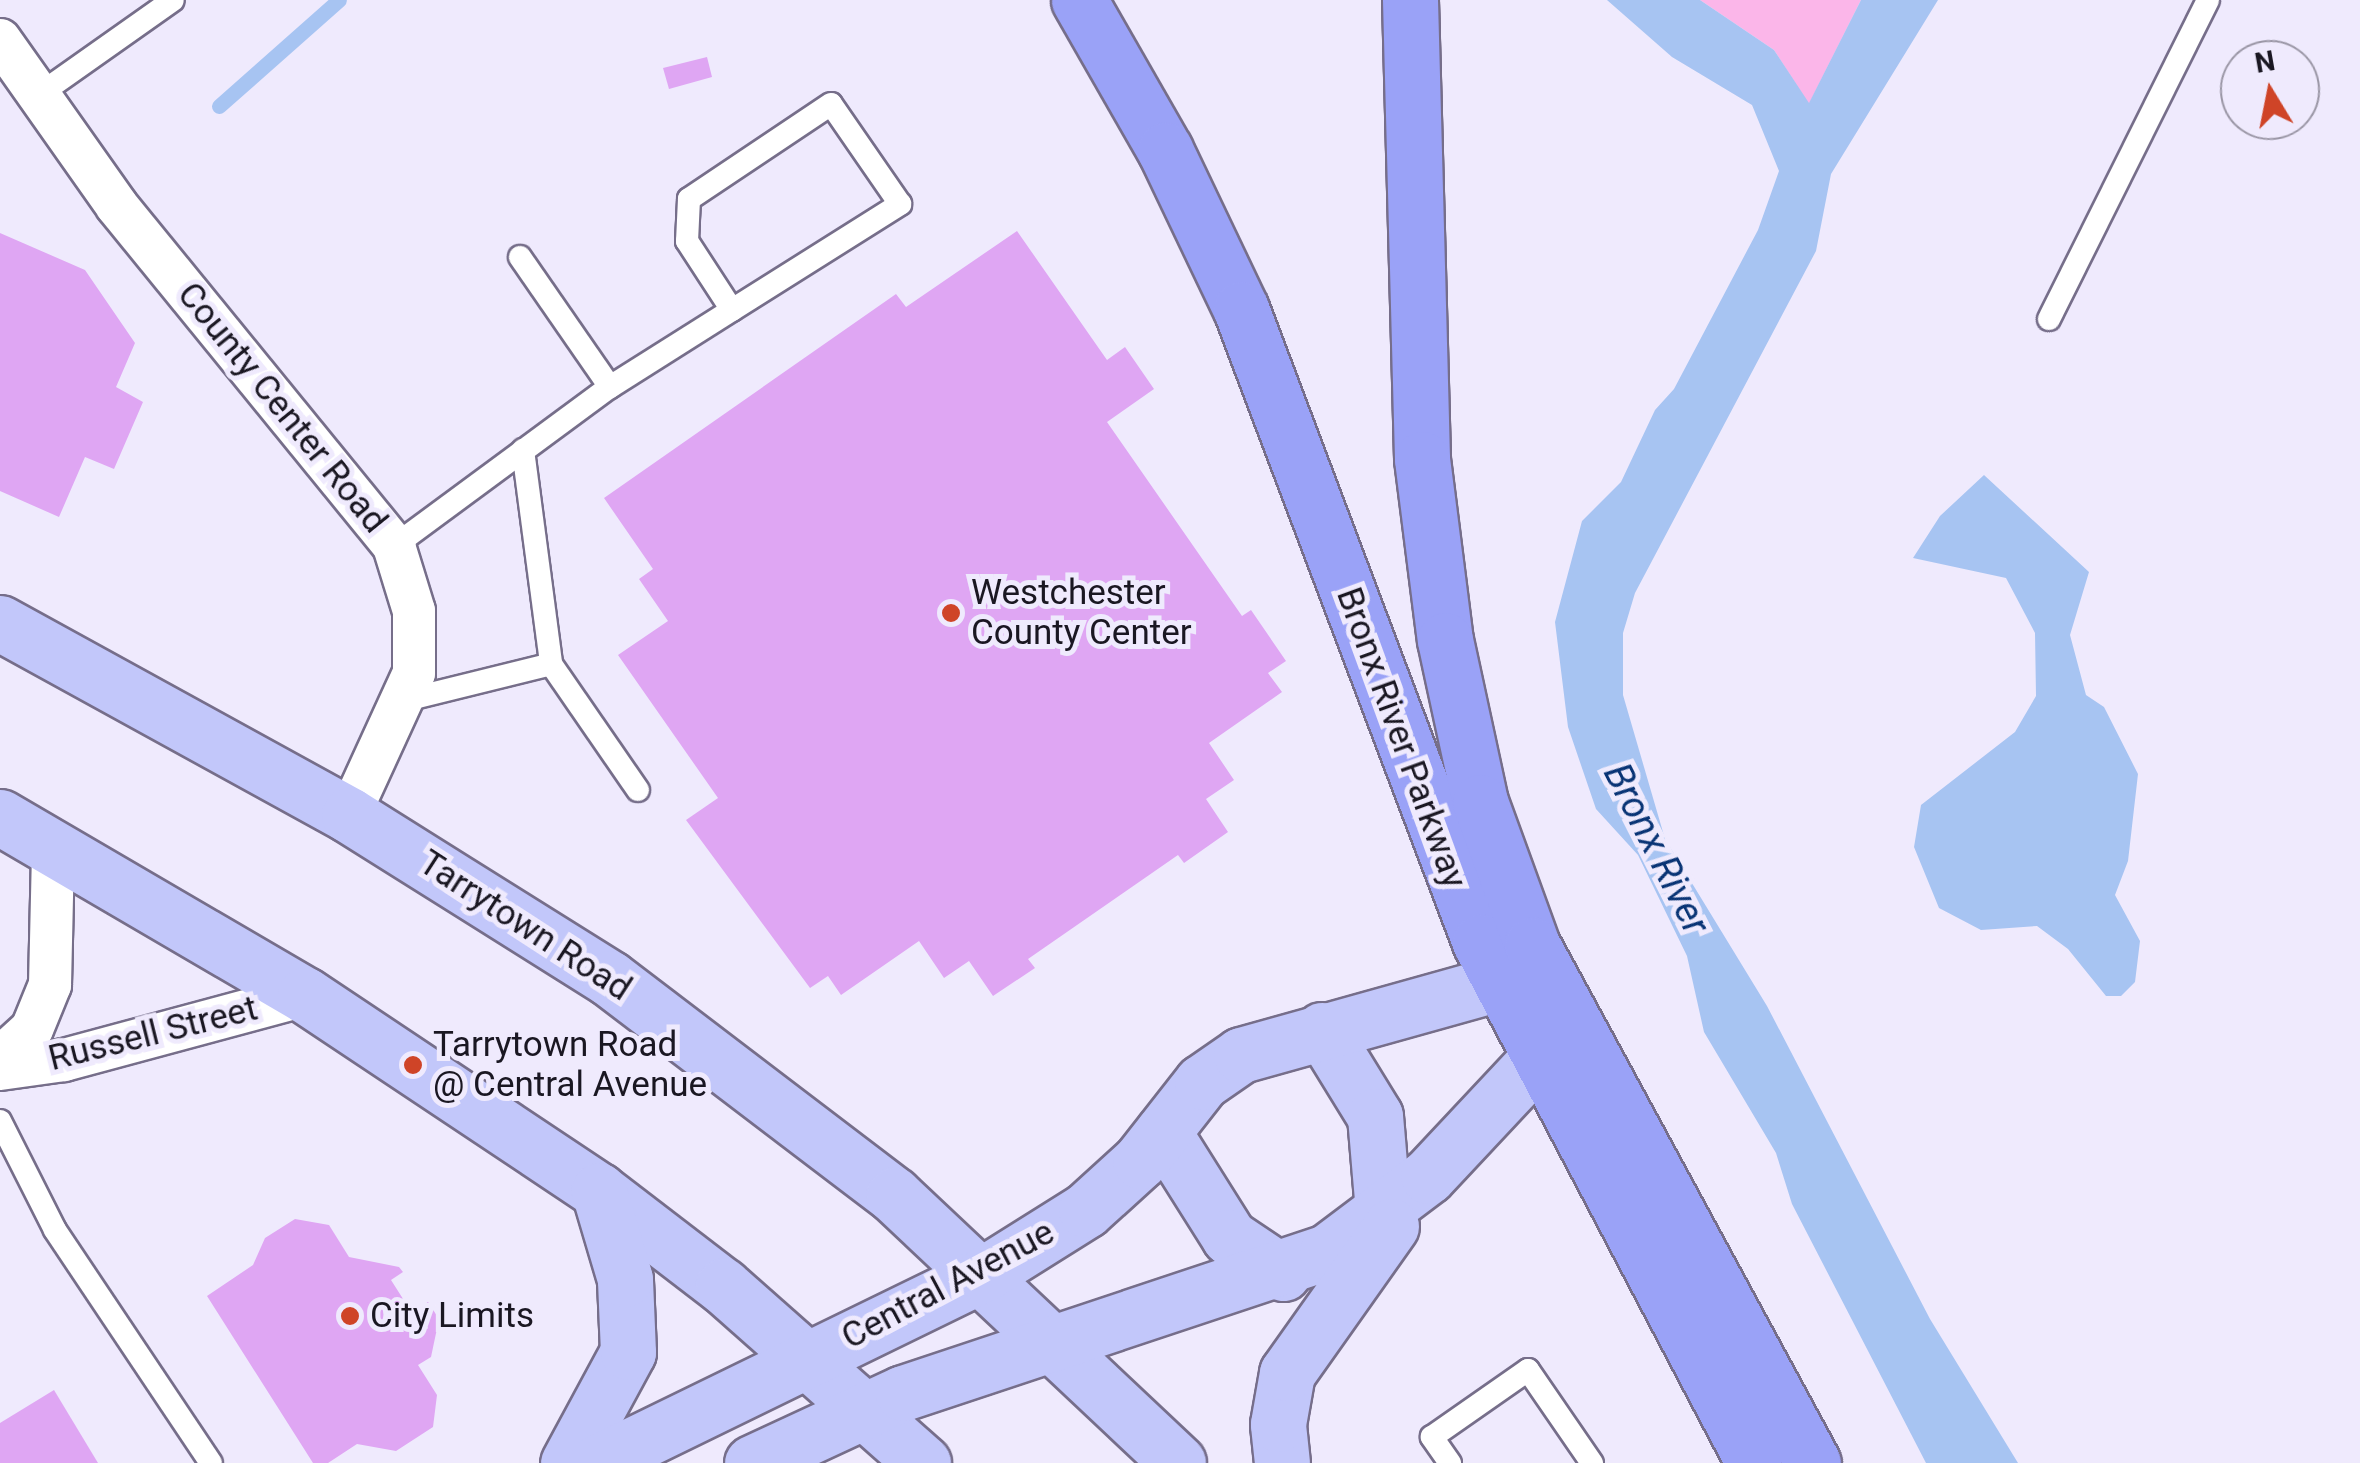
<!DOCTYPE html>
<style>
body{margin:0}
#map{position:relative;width:2360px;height:1463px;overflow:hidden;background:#efeafd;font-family:Roboto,sans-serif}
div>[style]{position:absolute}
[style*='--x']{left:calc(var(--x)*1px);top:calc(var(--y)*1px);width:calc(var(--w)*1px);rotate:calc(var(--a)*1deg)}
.green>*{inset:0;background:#fbb6e9}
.water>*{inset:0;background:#a7c4f2}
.stream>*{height:15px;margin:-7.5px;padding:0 7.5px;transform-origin:7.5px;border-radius:7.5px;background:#a7c4f2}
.building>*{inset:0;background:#dfa6f3}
.roads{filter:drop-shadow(2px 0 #766e8a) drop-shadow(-2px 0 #766e8a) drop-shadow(0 2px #766e8a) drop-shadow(0 -2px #766e8a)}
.lane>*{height:22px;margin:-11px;padding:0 11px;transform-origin:11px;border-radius:11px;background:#fff}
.street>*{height:42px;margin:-21px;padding:0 21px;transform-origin:21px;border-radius:21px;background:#fff}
.primary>*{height:55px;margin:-27.5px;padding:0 27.5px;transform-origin:27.5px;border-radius:27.5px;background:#c2c7fa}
.highway>*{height:55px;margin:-27.5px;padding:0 27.5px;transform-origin:27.5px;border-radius:27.5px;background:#9aa2f7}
.dots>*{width:28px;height:28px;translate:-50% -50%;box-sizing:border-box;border:5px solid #efeafd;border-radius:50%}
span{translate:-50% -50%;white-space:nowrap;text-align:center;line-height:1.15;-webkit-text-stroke:10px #efeafd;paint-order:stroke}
.street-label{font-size:35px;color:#1a1722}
.poi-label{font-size:35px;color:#1a1722}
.left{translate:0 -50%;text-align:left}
.water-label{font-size:38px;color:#093475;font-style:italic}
.north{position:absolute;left:2220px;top:40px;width:100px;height:100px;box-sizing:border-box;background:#efeafd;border:2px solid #9a96a5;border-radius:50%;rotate:350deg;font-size:28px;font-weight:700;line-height:40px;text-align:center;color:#1a1722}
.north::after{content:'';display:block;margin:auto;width:35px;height:45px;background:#cf4427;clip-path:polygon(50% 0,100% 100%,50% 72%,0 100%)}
</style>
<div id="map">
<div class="green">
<div style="clip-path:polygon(1700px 0,1861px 0,1809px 104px,1774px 50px)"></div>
</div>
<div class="water">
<div style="clip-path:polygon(1607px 0,1700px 0,1774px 50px,1809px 103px,1861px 0,1938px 0,1831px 174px,1816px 251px,1635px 593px,1623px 633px,1623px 695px,1665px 839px,1767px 1006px,1930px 1319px,2018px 1463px,1926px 1463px,1792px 1204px,1776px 1153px,1704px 1032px,1687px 956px,1638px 855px,1596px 809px,1568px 727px,1555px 622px,1582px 521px,1621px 482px,1655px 410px,1674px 389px,1758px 230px,1779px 171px,1752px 105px,1672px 57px)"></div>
<div style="clip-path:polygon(1984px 475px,2089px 572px,2070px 635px,2086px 695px,2104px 707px,2138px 774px,2128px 861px,2115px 895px,2140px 941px,2135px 982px,2121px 996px,2106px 996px,2068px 949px,2037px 926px,1981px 930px,1939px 908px,1914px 847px,1921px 805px,2015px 732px,2036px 696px,2035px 633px,2006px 578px,1913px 558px,1940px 516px)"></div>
</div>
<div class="stream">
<div style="--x:219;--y:106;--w:160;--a:-41.5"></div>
</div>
<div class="building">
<div style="clip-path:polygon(707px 57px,712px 77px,669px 89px,663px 68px)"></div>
<div style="clip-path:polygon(1017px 231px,1107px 360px,1125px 347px,1154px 389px,1107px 422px,1242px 616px,1251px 610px,1286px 661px,1268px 673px,1282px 692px,1209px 743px,1234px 780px,1206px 799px,1228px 832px,1184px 863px,1178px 855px,1028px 959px,1035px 968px,993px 996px,969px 961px,944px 978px,919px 941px,841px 995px,828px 976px,810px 988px,686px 820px,718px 798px,618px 655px,668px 621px,639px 579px,653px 569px,604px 498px,896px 294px,906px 307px)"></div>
<div style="clip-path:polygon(0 233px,85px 270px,135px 343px,116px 387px,143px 402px,114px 469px,85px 457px,59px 517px,0 491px)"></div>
<div style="clip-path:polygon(295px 1219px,329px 1225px,349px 1257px,399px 1267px,403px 1272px,391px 1280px,412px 1313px,428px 1302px,439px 1319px,431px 1357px,418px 1365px,437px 1395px,433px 1427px,396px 1451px,357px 1444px,328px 1463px,313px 1463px,207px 1296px,253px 1265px,265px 1238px)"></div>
<div style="clip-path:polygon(54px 1390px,98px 1463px,0 1463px,0 1423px)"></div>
</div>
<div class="roads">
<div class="lane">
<div style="--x:37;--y:96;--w:166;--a:-35.2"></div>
<div style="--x:520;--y:257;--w:158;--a:55.3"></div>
<div style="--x:2049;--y:319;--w:356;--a:-63.5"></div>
<div style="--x:523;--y:450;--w:216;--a:82.5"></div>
<div style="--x:551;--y:664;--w:153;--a:55.4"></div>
<div style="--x:394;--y:546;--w:268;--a:-36.4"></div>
<div style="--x:610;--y:387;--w:144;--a:-32.3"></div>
<div style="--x:732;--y:310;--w:199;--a:-32.2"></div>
<div style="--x:900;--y:204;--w:121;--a:-124.6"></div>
<div style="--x:831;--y:104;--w:171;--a:146.2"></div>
<div style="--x:689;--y:199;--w:42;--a:92.7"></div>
<div style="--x:687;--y:241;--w:82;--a:56.9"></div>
<div style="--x:406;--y:700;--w:149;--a:-13.9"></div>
<div style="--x:0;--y:1121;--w:122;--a:63.2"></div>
<div style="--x:55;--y:1230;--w:280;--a:56.2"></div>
<div style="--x:1450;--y:1463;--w:32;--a:-125"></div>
<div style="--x:1432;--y:1437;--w:117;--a:-34.9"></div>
<div style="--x:1528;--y:1370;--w:113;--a:55.5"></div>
</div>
<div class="street">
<div style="--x:0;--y:40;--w:203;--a:54.8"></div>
<div style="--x:117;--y:206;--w:439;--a:50.8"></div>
<div style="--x:394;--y:546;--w:68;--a:72.9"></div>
<div style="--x:414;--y:611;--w:62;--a:90"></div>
<div style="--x:414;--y:673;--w:156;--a:114.6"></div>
<div style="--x:0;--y:1058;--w:43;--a:-42.2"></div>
<div style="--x:32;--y:1029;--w:48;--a:-67.8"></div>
<div style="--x:50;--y:985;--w:136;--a:-88.7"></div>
<div style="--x:0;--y:1069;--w:65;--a:-8"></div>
<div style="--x:64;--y:1060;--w:250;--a:-15.1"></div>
</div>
<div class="primary">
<div style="--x:0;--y:623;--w:398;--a:28.8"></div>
<div style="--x:349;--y:815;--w:307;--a:32.1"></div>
<div style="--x:609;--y:978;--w:358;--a:37.3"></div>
<div style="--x:894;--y:1195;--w:390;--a:43.3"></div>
<div style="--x:0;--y:817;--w:353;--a:30.3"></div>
<div style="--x:305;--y:995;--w:353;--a:33.7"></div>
<div style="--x:599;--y:1191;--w:156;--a:37.5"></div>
<div style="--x:723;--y:1286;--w:267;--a:41.5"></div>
<div style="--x:1322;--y:1030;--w:101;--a:58.4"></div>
<div style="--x:1375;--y:1116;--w:96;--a:85.2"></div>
<div style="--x:1163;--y:1132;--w:124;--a:57.8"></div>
<div style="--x:1229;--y:1237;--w:65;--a:33.7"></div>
<div style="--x:568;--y:1463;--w:126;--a:-61.6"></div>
<div style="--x:628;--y:1352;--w:73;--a:-92.4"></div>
<div style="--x:625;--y:1279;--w:92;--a:-106.5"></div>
<div style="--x:596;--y:1463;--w:432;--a:-26"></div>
<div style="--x:984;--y:1274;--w:120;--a:-32.1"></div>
<div style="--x:1086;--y:1210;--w:73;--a:-42.2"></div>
<div style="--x:1140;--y:1161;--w:100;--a:-51.9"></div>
<div style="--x:1202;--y:1082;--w:47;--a:-34.7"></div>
<div style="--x:1241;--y:1055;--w:316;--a:-15.6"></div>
<div style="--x:752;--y:1463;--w:166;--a:-24.9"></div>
<div style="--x:903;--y:1393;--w:447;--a:-18.4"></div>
<div style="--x:1327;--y:1252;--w:126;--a:-37"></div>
<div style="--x:1428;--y:1176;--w:211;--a:-46.9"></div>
<div style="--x:1282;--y:1463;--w:39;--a:-96"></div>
<div style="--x:1278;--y:1424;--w:52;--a:-80"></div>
<div style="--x:1287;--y:1373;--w:180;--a:-54.7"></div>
</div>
<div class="highway">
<div style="--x:1079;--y:0;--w:173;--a:60.2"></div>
<div style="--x:1165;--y:150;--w:176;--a:64.5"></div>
<div style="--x:1241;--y:309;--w:677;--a:69.32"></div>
<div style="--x:1480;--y:942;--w:589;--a:62.26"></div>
<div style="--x:1410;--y:0;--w:459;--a:88.5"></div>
<div style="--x:1422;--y:459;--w:182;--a:82.8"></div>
<div style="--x:1445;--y:640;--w:166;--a:77.8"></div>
<div style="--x:1480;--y:802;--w:152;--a:70"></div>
<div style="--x:1532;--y:945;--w:589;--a:61.52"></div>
</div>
</div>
<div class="dots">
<div style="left:951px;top:613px;background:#cf4427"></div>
<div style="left:413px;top:1065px;background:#cf4427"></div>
<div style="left:350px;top:1316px;background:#cf4427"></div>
</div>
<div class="street-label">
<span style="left:282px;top:408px;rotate:51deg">County Center Road</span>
<span style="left:1401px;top:738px;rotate:70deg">Bronx River Parkway</span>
<span style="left:525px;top:926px;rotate:33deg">Tarrytown Road</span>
<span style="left:153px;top:1034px;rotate:-14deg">Russell Street</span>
<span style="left:948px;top:1285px;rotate:-28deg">Central Avenue</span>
</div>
<div class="poi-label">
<span class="left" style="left:971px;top:613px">Westchester<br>County Center</span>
<span class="left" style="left:433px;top:1065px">Tarrytown Road<br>@ Central Avenue</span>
<span class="left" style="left:370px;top:1316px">City Limits</span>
</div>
<div class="water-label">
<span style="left:1656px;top:849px;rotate:63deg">Bronx River</span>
</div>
<div class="north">N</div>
</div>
